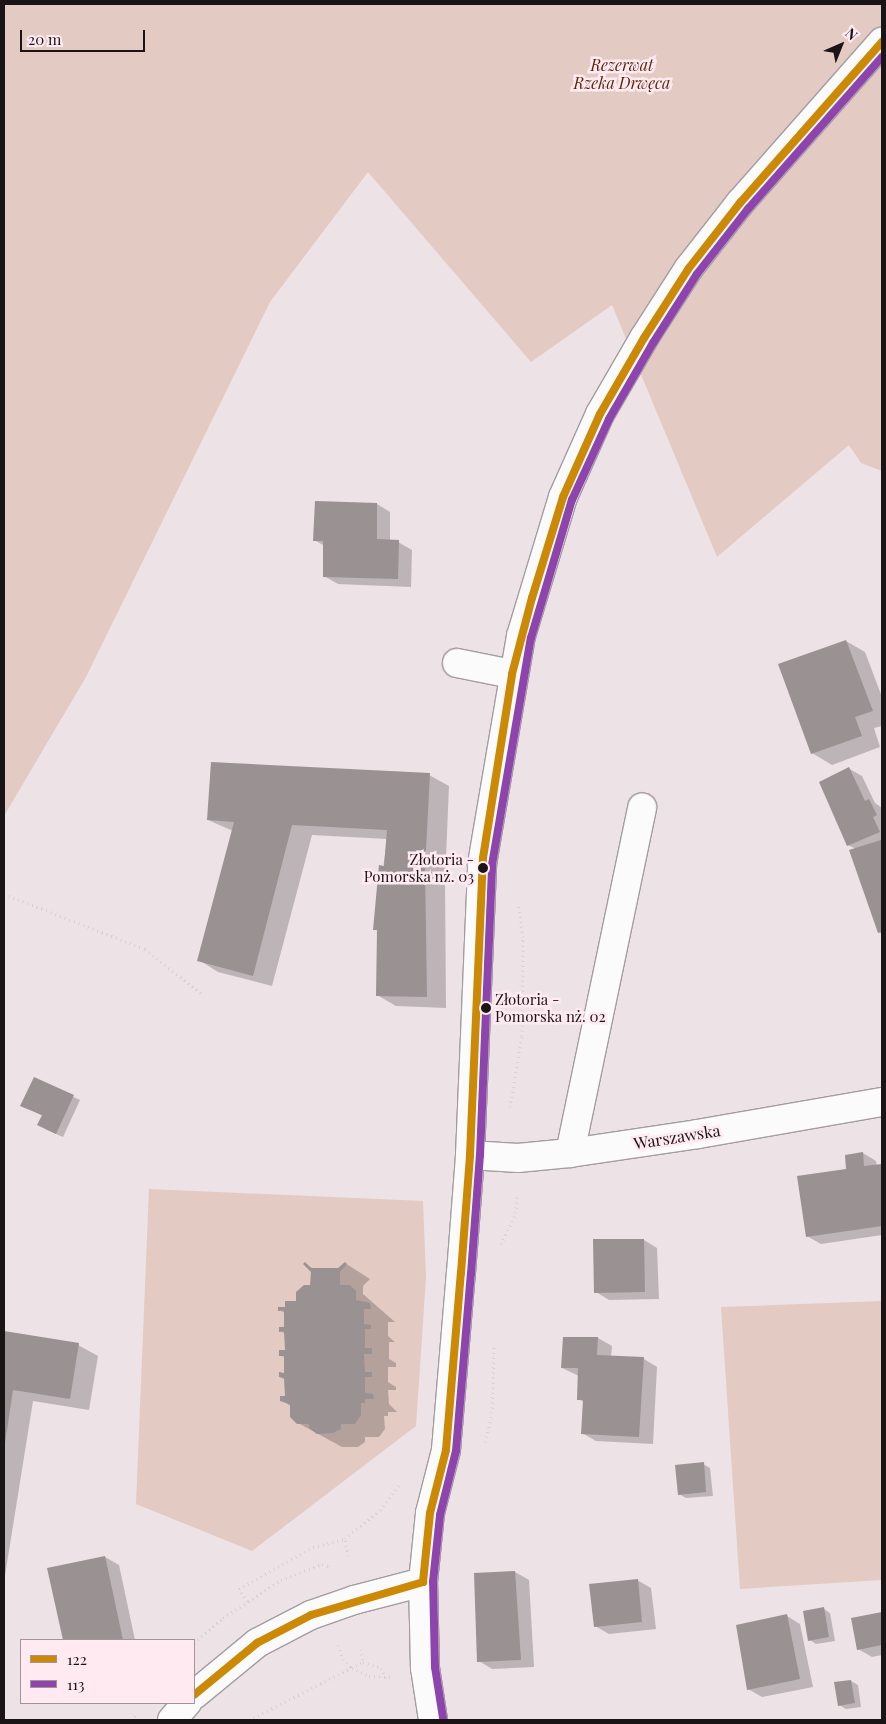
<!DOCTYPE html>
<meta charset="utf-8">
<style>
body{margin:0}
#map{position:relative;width:886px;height:1724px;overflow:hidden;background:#ede2e6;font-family:"Playfair Display",serif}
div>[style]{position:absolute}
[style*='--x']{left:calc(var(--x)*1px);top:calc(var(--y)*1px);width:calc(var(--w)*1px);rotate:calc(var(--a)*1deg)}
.green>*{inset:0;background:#e3cac3}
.shadow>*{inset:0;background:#0003}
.building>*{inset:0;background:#999192}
.path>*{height:3px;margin-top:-1.5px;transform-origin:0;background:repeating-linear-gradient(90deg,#d5d2d3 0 1px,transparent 0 5px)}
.roads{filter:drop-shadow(1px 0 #a49c9f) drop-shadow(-1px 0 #a49c9f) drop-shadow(0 1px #a49c9f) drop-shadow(0 -1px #a49c9f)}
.minor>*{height:28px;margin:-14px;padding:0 14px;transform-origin:14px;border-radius:14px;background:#fcfbfb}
.major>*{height:28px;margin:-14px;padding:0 14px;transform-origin:14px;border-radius:14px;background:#fcfbfb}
.bus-1>*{height:8px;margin:-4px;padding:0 4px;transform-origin:4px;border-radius:4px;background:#cb8905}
.bus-2>*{height:8px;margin:-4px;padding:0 4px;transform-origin:4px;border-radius:4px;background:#8e44ad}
.dots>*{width:14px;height:14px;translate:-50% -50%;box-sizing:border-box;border:2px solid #ffeaf2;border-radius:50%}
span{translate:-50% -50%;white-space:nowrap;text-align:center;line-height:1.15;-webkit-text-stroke:5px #ffeaf2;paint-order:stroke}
.bus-label{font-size:15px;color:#1b1417}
.right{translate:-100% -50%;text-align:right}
.left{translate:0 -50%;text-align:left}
.park-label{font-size:16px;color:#5b270b;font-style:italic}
.street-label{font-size:16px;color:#1b1417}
.frame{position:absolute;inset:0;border:5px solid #1b1417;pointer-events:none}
.legend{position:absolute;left:20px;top:1639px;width:175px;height:65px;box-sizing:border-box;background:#ffeaf2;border:1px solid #a4949a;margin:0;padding:6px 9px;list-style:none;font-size:15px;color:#1b1417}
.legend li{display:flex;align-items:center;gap:10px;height:25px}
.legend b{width:25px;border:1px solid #a4949a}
.north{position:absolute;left:816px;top:20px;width:50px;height:50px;-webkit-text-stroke:4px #ffeaf2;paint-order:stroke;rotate:44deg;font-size:14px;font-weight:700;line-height:20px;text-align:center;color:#1b1417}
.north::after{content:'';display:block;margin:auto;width:18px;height:22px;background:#1b1417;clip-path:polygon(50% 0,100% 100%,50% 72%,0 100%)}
.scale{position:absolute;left:20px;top:30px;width:125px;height:22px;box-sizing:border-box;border:2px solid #1b1417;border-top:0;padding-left:6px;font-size:15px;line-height:18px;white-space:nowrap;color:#1b1417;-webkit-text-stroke:4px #ffeaf2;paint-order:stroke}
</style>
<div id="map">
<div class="green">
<div style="clip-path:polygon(4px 4px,882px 4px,882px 471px,861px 463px,849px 445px,717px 557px,612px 305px,531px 362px,368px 172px,270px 302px,86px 677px,4px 816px)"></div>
<div style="clip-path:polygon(149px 1189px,423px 1201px,426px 1277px,416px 1426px,252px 1551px,136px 1504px)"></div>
<div style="clip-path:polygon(882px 1301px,882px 1580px,740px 1589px,721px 1307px)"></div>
</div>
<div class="shadow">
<div style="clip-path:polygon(377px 504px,390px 512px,390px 541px,398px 542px,412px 550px,411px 587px,338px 584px,324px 576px,325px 546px,314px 540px)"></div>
<div style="clip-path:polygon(846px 641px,865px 652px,882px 697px,882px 726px,874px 728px,880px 747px,832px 765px,812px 753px)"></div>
<div style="clip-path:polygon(848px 768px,862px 776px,875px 803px,882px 808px,882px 934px,879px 932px,856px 849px,848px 845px)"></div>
<div style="clip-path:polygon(429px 775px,449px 786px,445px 881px,446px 1008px,396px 1006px,377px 995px,378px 931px,375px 929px,387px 839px,312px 835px,272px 986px,218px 972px,199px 960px,233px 831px,208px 820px)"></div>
<div style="clip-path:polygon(35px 1079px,80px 1100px,63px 1137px,45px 1129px,43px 1116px,22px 1106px)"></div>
<div style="clip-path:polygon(863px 1153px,876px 1161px,877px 1166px,882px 1165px,882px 1235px,821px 1244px,807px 1236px,848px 1170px)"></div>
<div style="clip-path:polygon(644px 1240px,657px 1248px,659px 1299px,609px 1300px,596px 1292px)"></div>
<div style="clip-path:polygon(345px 1263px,370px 1279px,363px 1286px,363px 1294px,395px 1322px,388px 1322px,388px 1336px,395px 1342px,389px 1342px,389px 1359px,396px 1363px,396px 1367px,388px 1367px,388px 1382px,396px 1387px,396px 1390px,388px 1390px,389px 1404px,397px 1412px,388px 1412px,388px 1416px,384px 1416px,385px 1429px,379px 1437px,365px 1437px,365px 1442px,358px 1447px,342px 1447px,298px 1423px,292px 1407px,281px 1400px,286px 1397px,286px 1380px,280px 1377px,286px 1374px,286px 1358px,280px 1355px,286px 1351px,286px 1334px,280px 1331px,286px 1329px,285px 1313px,279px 1310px,297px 1302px,311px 1286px,312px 1271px,306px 1264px,315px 1270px,339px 1269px)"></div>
<div style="clip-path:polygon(4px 1333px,78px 1345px,98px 1356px,89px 1410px,33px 1401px,4px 1582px)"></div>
<div style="clip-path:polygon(564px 1338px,598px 1338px,612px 1346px,611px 1357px,644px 1359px,657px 1367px,653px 1444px,596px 1441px,582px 1433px,584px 1402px,578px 1399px,579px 1376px,562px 1368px)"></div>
<div style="clip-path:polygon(703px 1464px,710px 1468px,713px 1496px,686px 1498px,679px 1494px)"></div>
<div style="clip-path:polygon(105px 1557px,119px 1565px,135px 1640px,64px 1640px,49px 1569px)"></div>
<div style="clip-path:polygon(515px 1572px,529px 1580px,534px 1667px,492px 1669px,479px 1661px)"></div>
<div style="clip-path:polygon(637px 1580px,651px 1588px,656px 1629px,609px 1634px,595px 1626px)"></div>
<div style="clip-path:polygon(824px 1609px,830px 1613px,835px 1641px,816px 1644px,810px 1640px)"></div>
<div style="clip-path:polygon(882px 1613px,882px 1655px,872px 1657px,858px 1649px,852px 1619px)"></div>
<div style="clip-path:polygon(787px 1616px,800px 1624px,813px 1687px,762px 1697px,748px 1689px)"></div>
<div style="clip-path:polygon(851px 1681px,858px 1685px,861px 1707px,846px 1709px,839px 1705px)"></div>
</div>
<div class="building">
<div style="clip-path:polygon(315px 501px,377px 503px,377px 539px,399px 540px,398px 579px,323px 577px,323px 541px,313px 541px)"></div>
<div style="clip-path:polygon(846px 640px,873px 711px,855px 717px,862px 736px,811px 754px,778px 664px)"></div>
<div style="clip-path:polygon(211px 762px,430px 773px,425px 869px,427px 997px,376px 996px,377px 930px,373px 930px,379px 865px,384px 866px,387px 830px,292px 825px,253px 976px,197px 961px,234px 822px,207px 820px)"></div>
<div style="clip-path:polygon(849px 767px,865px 801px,869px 799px,877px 815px,873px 817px,880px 832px,847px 846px,819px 782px)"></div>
<div style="clip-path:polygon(881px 840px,882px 932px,878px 933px,849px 850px)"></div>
<div style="clip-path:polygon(34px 1077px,74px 1095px,56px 1134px,37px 1125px,42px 1115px,20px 1106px)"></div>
<div style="clip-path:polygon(863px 1152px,864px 1166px,882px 1164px,882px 1226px,806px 1237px,797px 1176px,846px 1169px,845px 1155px)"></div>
<div style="clip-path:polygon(593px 1239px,644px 1239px,645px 1292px,594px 1293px)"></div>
<div style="clip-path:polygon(305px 1262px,311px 1268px,338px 1268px,345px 1262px,347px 1264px,340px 1272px,340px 1285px,350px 1285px,356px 1291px,356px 1300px,370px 1303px,371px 1309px,364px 1309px,364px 1324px,371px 1325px,371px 1329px,365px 1329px,365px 1348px,372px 1348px,372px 1354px,364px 1354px,365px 1372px,372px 1372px,372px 1377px,365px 1377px,365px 1393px,373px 1394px,374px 1399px,365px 1399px,365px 1403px,361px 1403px,361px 1415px,355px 1424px,341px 1424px,341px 1429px,333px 1433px,317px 1434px,309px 1428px,309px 1424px,297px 1424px,290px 1417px,290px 1404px,280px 1401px,280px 1396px,285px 1396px,284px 1378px,279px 1377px,279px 1372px,284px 1373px,284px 1356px,279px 1356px,279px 1350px,285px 1350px,284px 1331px,279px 1332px,279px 1327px,284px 1327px,284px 1310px,278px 1311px,278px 1307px,285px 1307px,285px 1301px,296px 1301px,296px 1292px,304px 1285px,310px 1285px,311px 1272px,303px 1264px)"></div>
<div style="clip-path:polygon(4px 1331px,79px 1343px,70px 1399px,13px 1390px,5px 1443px)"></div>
<div style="clip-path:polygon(563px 1337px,598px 1337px,597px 1355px,644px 1357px,639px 1437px,581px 1434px,583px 1400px,577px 1400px,578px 1368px,561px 1368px)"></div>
<div style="clip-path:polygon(704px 1462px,706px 1492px,678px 1495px,675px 1465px)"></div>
<div style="clip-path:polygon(105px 1556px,123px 1640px,63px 1640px,47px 1568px)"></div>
<div style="clip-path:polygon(515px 1571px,521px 1660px,477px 1662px,474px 1573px)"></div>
<div style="clip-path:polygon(638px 1579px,642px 1622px,594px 1627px,589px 1584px)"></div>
<div style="clip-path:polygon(824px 1607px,829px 1637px,808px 1641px,803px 1611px)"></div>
<div style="clip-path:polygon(882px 1612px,882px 1645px,857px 1650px,851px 1618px)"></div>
<div style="clip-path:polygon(787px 1614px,800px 1679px,747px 1690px,736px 1625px)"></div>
<div style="clip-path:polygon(851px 1680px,855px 1703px,838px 1706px,834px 1682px)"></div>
</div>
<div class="path">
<div style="--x:4;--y:894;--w:151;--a:21.3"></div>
<div style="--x:145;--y:949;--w:71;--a:38.2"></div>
<div style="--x:510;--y:1107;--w:72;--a:-80.4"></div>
<div style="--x:522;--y:1036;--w:99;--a:-89.4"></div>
<div style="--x:523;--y:937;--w:35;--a:-98"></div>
<div style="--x:501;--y:1244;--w:34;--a:-64"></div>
<div style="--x:516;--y:1213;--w:19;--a:-87"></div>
<div style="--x:485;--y:1442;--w:30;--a:-76"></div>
<div style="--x:492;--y:1413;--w:69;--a:-88.3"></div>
<div style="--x:348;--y:1556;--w:17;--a:-100"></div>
<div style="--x:345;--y:1539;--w:45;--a:-39.6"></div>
<div style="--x:380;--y:1510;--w:31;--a:-53"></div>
<div style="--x:248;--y:1601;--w:15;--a:-127"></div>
<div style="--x:239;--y:1589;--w:85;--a:-29.6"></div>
<div style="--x:313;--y:1547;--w:33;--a:-14"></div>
<div style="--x:194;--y:1643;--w:38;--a:-41"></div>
<div style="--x:223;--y:1618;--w:69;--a:-33.2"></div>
<div style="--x:281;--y:1580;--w:44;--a:-21.3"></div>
<div style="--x:322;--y:1564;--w:6;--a:18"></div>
<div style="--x:328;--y:1566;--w:5;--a:68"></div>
<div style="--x:338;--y:1645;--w:15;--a:70"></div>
<div style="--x:343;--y:1659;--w:13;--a:45"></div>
<div style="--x:352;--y:1668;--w:19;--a:25"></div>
<div style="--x:369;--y:1676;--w:21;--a:3"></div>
<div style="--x:361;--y:1649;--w:13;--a:81"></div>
<div style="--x:363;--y:1662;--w:19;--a:18"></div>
<div style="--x:381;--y:1668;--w:11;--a:63"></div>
<div style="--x:131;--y:1720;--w:9;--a:-49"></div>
<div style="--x:249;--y:1720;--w:128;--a:-27"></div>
</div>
<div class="roads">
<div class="minor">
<div style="--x:457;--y:663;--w:56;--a:11.3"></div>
<div style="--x:570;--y:1153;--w:353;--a:-78.2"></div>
<div style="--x:470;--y:1155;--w:48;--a:3.6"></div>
<div style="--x:518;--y:1158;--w:52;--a:-5.5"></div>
<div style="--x:570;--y:1153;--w:129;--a:-8.4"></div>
<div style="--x:698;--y:1134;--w:187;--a:-9.9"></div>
</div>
<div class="major">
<div style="--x:194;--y:1695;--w:82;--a:-39.5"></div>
<div style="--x:257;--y:1643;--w:61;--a:-27.4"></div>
<div style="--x:311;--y:1615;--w:46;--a:-19.2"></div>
<div style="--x:354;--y:1600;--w:71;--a:-14.6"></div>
<div style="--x:172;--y:1720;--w:23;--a:-49"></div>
<div style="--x:433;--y:1720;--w:53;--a:-98.7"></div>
<div style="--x:425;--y:1668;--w:86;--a:-91.3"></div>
<div style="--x:423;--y:1582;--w:69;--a:-84.2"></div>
<div style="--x:430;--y:1513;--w:65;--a:-75.7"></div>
<div style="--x:446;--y:1450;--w:178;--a:-85.2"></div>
<div style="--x:461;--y:1273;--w:118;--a:-85.6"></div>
<div style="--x:470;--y:1155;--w:291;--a:-87.6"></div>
<div style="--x:482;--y:864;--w:231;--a:-80.3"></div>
<div style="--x:521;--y:636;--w:145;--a:-73.2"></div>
<div style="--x:563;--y:497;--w:91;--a:-66"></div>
<div style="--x:600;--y:414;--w:88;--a:-59.9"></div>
<div style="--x:644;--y:338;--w:83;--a:-57.3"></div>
<div style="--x:689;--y:268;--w:83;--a:-51.9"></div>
<div style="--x:740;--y:203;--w:215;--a:-48.6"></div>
</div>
</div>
<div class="bus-1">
<div style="--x:423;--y:1582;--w:69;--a:-84.2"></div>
<div style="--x:430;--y:1513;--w:65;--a:-75.7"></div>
<div style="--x:446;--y:1450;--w:178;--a:-85.2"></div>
<div style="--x:461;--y:1273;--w:118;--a:-85.6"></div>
<div style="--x:470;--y:1155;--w:297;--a:-87.5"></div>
<div style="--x:483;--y:858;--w:186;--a:-81"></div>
<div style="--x:512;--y:674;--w:79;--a:-75.3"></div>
<div style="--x:532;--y:598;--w:106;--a:-72.9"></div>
<div style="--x:563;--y:497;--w:91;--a:-66"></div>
<div style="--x:600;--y:414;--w:88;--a:-59.9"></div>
<div style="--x:644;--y:338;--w:83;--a:-57.3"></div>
<div style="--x:689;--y:268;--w:83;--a:-51.9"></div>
<div style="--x:740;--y:203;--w:215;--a:-48.6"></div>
<div style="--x:194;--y:1695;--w:82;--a:-39.5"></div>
<div style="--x:257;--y:1643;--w:61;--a:-27.4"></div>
<div style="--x:311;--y:1615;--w:117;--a:-16.4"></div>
</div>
<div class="bus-2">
<div style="--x:443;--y:1718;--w:52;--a:-98.9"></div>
<div style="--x:435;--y:1667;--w:85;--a:-91.3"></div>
<div style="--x:433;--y:1582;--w:67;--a:-84"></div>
<div style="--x:440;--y:1515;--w:66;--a:-76"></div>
<div style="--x:456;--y:1451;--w:178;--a:-85.2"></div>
<div style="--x:471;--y:1274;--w:119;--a:-85.7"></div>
<div style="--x:480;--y:1155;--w:290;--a:-87.6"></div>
<div style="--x:492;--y:865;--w:230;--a:-80.3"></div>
<div style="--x:531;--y:638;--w:144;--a:-73.5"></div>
<div style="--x:572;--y:500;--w:89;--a:-65.4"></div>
<div style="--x:609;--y:419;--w:88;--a:-59.9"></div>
<div style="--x:653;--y:343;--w:82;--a:-57.5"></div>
<div style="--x:697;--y:274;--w:83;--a:-51.9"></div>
<div style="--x:748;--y:209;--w:203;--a:-48.6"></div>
</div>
<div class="dots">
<div style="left:483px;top:868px;background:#1b1417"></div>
<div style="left:486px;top:1008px;background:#1b1417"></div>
</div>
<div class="bus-label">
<span class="right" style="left:474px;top:868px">Złotoria -<br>Pomorska nż. 03</span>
<span class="left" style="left:495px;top:1008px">Złotoria -<br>Pomorska nż. 02</span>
</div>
<div class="park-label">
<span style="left:622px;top:74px">Rezerwat<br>Rzeka Drwęca</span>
</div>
<div class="street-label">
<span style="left:677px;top:1137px;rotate:-9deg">Warszawska</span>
</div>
<div class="frame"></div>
<ul class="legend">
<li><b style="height:6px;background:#cb8905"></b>122</li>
<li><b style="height:6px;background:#8e44ad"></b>113</li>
</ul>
<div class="north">N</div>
<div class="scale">20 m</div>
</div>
